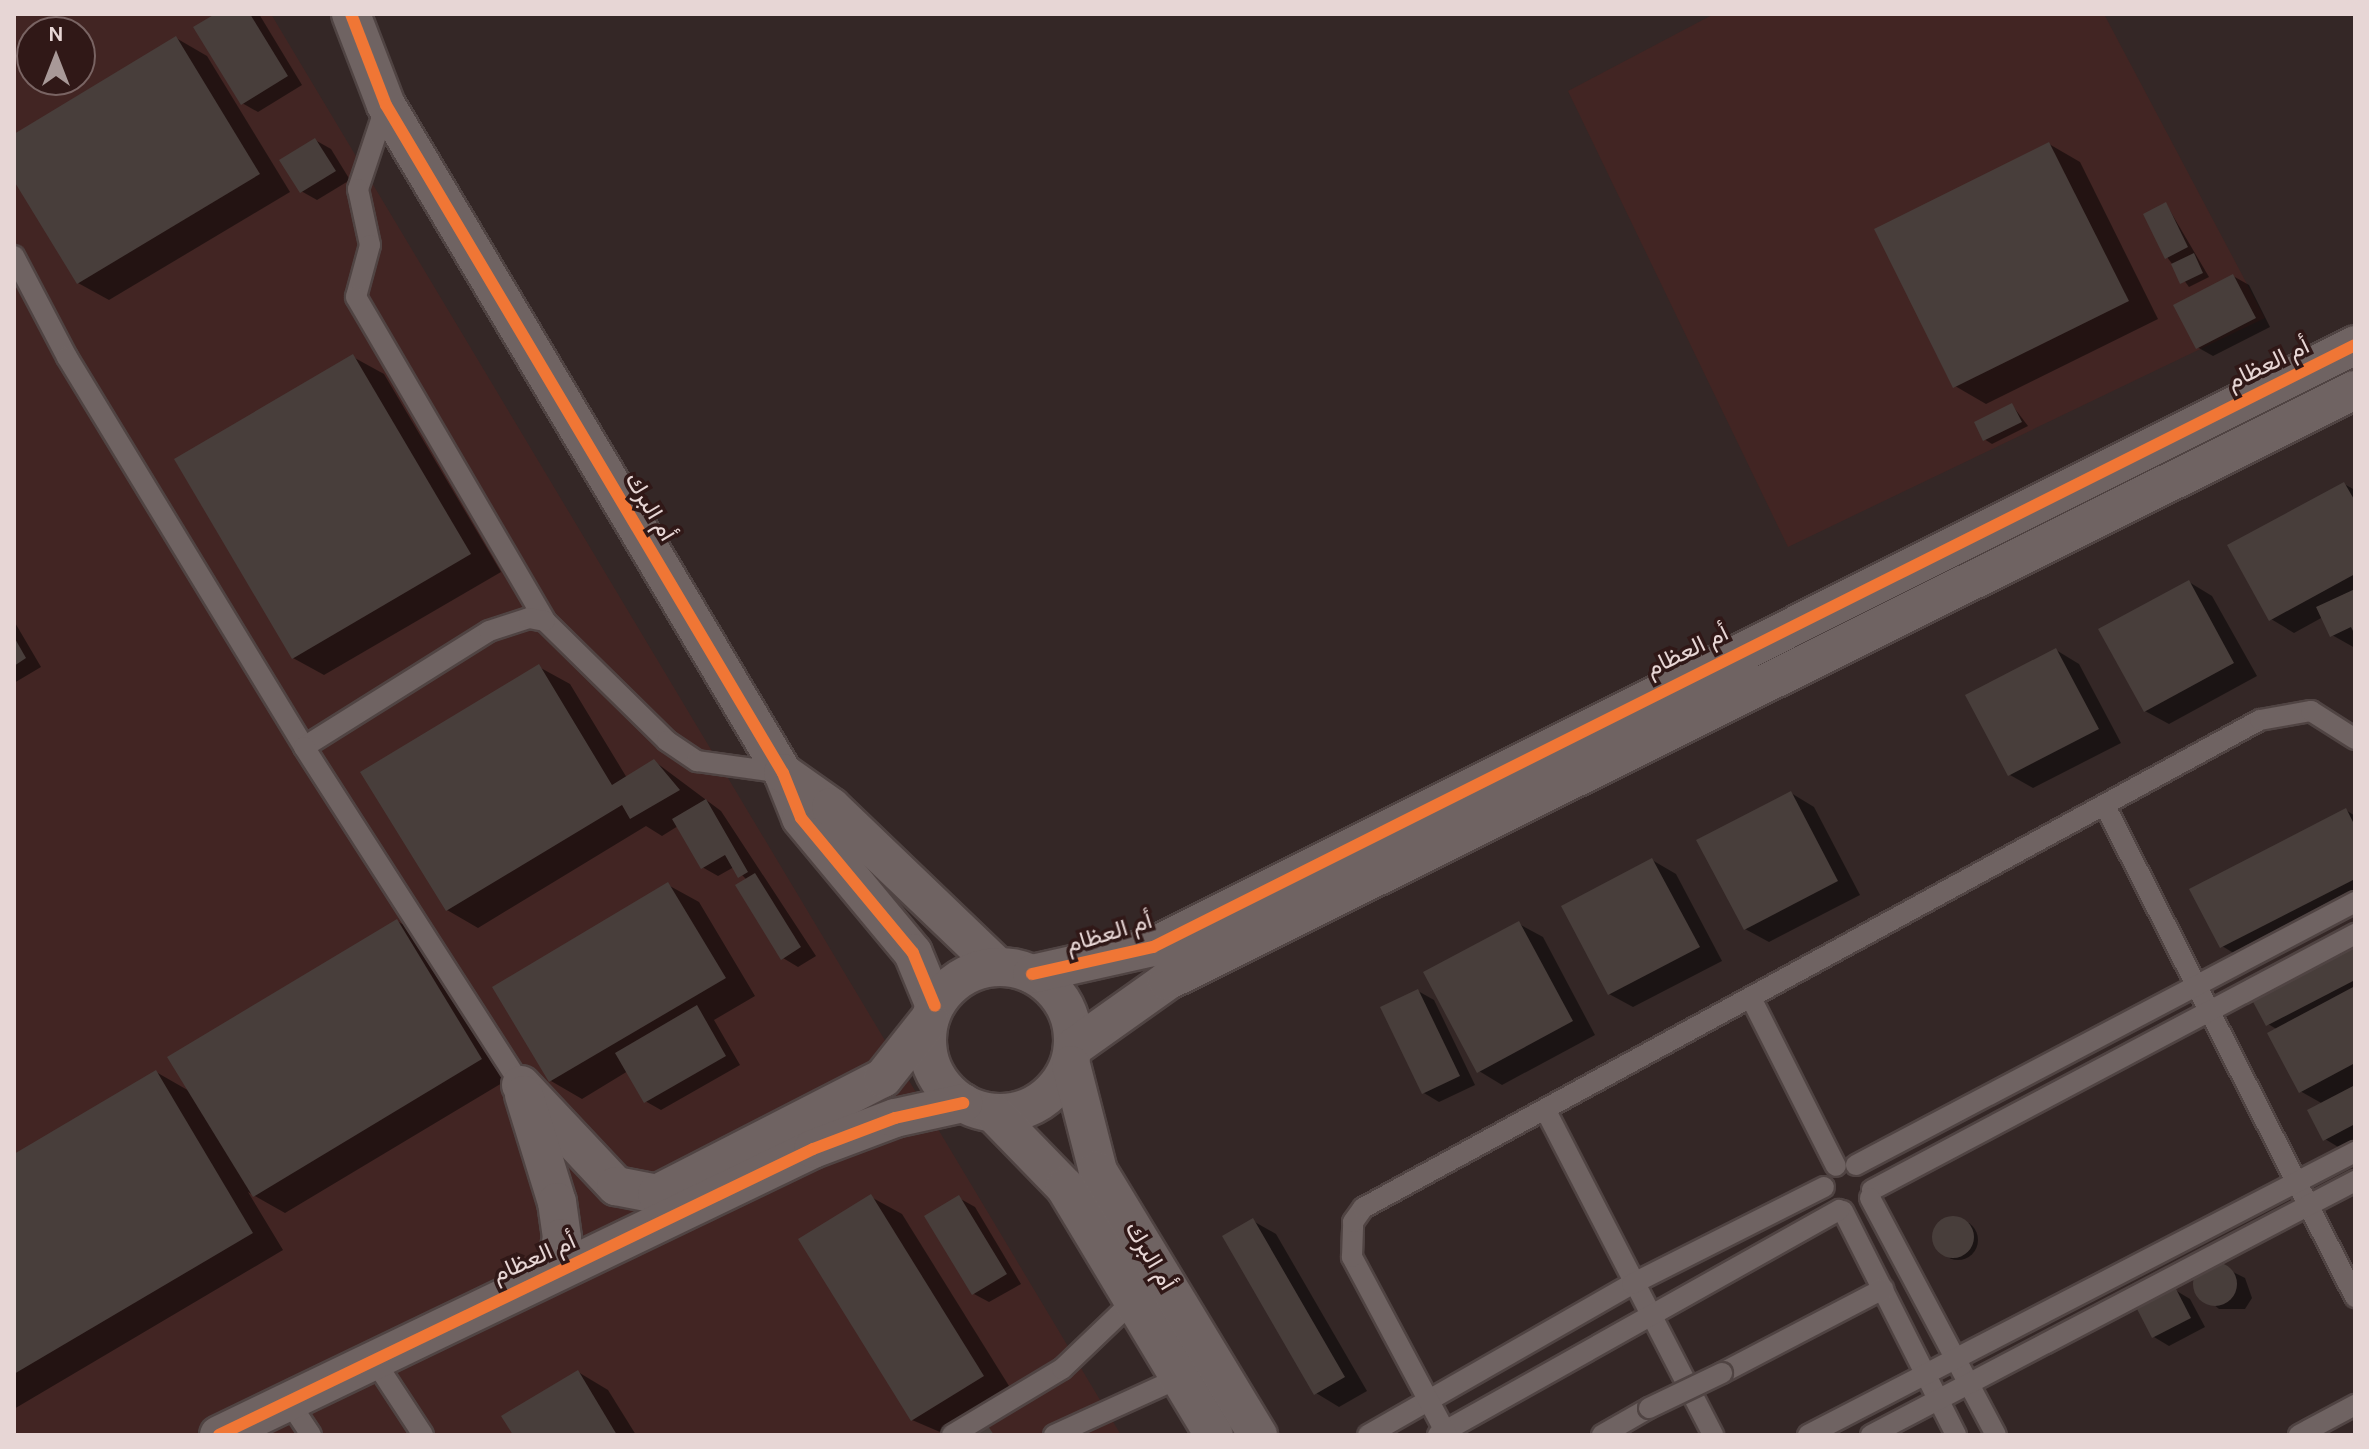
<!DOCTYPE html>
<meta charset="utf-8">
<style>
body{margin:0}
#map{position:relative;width:2369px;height:1449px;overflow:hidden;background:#342726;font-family:Karla,Vazirmatn,sans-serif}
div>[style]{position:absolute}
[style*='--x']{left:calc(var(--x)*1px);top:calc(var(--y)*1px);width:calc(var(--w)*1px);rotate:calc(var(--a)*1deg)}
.built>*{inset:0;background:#422523}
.shadow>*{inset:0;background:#0007}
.round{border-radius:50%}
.building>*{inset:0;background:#483e3b}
.roads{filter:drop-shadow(2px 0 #504443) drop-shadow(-2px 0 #504443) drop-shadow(0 2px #504443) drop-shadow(0 -2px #504443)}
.lane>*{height:20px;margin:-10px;padding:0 10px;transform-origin:10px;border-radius:10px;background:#6f6362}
.street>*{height:38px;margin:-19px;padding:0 19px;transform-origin:19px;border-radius:19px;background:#6f6362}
.street>.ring{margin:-19px;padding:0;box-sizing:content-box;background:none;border:38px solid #6f6362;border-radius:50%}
.bridges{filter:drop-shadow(2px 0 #504443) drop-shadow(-2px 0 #504443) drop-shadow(0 2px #504443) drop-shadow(0 -2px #504443)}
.lane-bridge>*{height:20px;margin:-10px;padding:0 10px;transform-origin:10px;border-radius:10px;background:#6f6362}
.cycleway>*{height:12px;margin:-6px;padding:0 6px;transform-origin:6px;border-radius:6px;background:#f07635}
span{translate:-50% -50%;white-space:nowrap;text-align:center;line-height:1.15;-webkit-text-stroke:7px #301817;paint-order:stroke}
.street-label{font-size:24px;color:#e7d6d5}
.frame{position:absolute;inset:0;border:16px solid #e7d6d5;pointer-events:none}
.north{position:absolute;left:16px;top:16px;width:80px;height:80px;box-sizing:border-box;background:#301817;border:2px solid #796463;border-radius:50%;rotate:0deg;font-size:22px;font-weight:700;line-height:32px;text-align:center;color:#e7d6d5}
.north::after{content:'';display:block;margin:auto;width:28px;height:36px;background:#a89998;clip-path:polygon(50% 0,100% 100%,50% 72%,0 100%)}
</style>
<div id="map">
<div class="built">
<div style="clip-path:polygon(evenodd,14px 14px,271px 14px,1121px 1435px,14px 1435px,14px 14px,32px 32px,80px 32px,80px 80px,32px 80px,32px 32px)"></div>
<div style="clip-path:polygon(1714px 14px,2104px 14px,2265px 318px,1788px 547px,1568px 91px)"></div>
</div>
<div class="shadow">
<div style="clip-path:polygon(219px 14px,259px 14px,302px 85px,258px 112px,242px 103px)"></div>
<div style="clip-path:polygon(176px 38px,207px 56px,290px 192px,109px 300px,78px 283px,14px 177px,14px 136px)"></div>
<div style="clip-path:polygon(315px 140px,331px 149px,350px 180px,317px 200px,301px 191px)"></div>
<div style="clip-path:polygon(2049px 144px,2080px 162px,2158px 319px,1986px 404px,1955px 386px)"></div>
<div style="clip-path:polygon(2166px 204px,2209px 277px,2189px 287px,2167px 257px)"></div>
<div style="clip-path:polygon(2233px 276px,2249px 285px,2270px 327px,2213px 356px,2197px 347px)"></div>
<div style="clip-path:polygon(353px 357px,384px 374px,501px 572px,324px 675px,293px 658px)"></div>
<div style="clip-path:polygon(2012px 405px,2028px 426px,1992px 444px,1984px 439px)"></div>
<div style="clip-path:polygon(2344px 484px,2355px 490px,2355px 648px,2332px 635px,2323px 617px,2294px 633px,2271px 619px)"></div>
<div style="clip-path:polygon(2189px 582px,2212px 596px,2257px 676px,2169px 724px,2145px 711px)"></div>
<div style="clip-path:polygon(14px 621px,41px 667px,14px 683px)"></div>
<div style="clip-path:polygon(2056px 650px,2079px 664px,2121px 743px,2033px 788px,2010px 775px)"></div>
<div style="clip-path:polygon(539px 667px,570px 684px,627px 778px,654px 761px,721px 811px,816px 956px,798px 967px,783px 958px,747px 880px,734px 867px,718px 876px,702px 867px,678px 826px,662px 836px,646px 826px,478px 928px,447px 910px)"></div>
<div style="clip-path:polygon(1791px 793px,1814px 807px,1860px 895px,1769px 942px,1745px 929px)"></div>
<div style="clip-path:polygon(2346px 810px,2355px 816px,2355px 904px,2245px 960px,2222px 946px)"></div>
<div style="clip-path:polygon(1652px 860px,1676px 874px,1722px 961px,1633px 1007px,1609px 994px)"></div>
<div style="clip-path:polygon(668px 885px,699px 902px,755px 996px,714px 1020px,740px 1065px,661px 1110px,645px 1101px,628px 1071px,582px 1099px,551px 1081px)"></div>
<div style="clip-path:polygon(397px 921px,428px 939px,512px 1077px,285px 1213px,248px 1192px,283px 1250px,14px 1409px,14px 1156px,156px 1072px,191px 1092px)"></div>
<div style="clip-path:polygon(1519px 924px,1543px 937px,1595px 1035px,1502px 1085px,1479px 1071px)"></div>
<div style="clip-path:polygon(2355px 949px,2355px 1149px,2348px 1153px,2325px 1139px,2323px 1104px,2300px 1091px,2278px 1030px,2268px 1024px)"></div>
<div style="clip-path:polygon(1418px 991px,1434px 1000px,1475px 1085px,1439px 1102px,1424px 1093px)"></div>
<div style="clip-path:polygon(871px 1197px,902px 1214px,1014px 1394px,947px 1435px,912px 1420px)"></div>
<div style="clip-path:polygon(959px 1198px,975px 1207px,1021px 1284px,989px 1302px,974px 1294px)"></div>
<div class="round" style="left:1938px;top:1220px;width:40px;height:40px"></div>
<div style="clip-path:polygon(1253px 1221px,1276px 1234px,1367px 1391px,1339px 1407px,1316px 1393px)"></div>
<div style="clip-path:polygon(2217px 1264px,2245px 1278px,2252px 1298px,2245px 1309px,2219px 1309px,2195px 1289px,2200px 1271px)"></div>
<div style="clip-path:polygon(2175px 1290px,2190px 1299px,2205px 1327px,2169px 1346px,2154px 1337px)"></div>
<div style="clip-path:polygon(578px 1372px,608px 1390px,636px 1435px,515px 1435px)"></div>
</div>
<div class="building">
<div style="clip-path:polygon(215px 14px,250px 14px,288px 76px,241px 105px,193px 27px)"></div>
<div style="clip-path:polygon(176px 36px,260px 174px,77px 284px,14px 181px,14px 134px)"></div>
<div style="clip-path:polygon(315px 138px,336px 171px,300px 193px,279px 160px)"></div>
<div style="clip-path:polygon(2049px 142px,2129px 301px,1953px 388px,1874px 229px)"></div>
<div style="clip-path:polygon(2166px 202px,2188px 247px,2165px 259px,2143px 214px)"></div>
<div style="clip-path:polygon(2194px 253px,2203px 273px,2180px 284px,2171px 264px)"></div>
<div style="clip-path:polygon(2233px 274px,2256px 318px,2196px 349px,2173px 305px)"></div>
<div style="clip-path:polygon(353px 354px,471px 554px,292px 659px,174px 459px)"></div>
<div style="clip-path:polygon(2012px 403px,2022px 422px,1983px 441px,1974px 422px)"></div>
<div style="clip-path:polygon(2344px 482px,2355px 501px,2355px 574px,2269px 621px,2227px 545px)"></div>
<div style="clip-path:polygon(2189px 580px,2234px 663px,2144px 712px,2098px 629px)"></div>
<div style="clip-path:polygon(2355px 589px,2355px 635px,2351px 627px,2330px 637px,2316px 607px)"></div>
<div style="clip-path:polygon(14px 637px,26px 658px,14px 666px)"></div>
<div style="clip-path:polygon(2056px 648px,2099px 729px,2008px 776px,1965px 695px)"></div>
<div style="clip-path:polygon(539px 664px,612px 785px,654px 759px,680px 790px,630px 819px,622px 805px,446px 911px,360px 772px)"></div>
<div style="clip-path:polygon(1791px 791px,1838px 881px,1744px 930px,1696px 840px)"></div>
<div style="clip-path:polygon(706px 799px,748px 872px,738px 878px,725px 855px,701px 869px,672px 819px)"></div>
<div style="clip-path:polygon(2346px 808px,2355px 826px,2355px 879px,2220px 948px,2189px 889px)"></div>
<div style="clip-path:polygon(1652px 858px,1700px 947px,1608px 995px,1561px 906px)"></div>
<div style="clip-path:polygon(755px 873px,801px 947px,781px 960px,735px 885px)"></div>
<div style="clip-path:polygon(668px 882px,726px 978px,549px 1082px,492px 987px)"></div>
<div style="clip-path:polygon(397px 919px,482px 1059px,253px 1197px,167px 1057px)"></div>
<div style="clip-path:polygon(1519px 921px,1573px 1021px,1477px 1073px,1423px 972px)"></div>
<div style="clip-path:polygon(2355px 946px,2355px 980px,2266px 1026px,2252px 1000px)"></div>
<div style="clip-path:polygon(2355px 986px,2355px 1063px,2299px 1093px,2267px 1033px)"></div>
<div style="clip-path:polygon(1418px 989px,1460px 1076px,1422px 1094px,1380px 1007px)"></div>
<div style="clip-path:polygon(697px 1005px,726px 1056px,644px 1103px,615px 1053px)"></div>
<div style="clip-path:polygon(156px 1070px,253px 1233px,14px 1374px,14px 1154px)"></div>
<div style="clip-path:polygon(2355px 1085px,2355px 1124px,2323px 1141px,2307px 1110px)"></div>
<div style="clip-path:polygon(871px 1194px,984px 1376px,911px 1421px,798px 1239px)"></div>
<div style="clip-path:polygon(959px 1195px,1007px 1274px,972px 1295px,924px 1216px)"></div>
<div class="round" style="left:1932px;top:1216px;width:42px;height:42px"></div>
<div style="clip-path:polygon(1253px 1218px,1345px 1377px,1314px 1395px,1222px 1236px)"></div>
<div class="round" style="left:2193px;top:1262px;width:44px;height:44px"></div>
<div style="clip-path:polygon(2175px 1287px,2191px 1318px,2152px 1338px,2136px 1307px)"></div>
<div style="clip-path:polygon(578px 1370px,617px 1435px,513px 1435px,501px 1416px)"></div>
<div style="clip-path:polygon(988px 1426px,994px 1435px,974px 1435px)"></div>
</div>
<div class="roads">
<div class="lane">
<div style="--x:386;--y:105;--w:89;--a:108.4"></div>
<div style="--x:358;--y:189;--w:57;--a:77.9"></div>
<div style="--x:370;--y:245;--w:54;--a:105.1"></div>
<div style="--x:356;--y:297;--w:375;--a:59.7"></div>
<div style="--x:545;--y:621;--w:171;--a:44.5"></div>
<div style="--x:667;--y:741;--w:36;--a:34"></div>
<div style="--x:697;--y:761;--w:87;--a:7.9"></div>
<div style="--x:14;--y:256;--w:114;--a:62.3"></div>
<div style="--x:67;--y:357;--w:456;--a:58.7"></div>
<div style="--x:304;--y:747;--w:218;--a:-32.1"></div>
<div style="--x:489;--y:631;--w:42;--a:-18"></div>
<div style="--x:529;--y:618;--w:16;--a:11"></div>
<div style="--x:304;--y:747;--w:402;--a:57.3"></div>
<div style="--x:2106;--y:808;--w:549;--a:63.01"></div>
<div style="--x:1751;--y:998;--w:188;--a:63.2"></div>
<div style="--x:1546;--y:1111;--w:365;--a:62.7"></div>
<div style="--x:1856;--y:1165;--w:564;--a:-27.79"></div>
<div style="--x:1872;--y:1190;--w:547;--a:-27.92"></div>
<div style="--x:1870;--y:1198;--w:268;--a:62"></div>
<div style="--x:1843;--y:1211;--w:251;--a:63.2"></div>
<div style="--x:372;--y:1357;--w:93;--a:56.8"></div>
<div style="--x:1722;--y:1373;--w:182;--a:-27.6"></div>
<div style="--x:287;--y:1399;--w:43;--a:56.3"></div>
<div style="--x:952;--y:1435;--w:128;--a:-31"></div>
<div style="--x:1062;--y:1369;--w:98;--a:-43.8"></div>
<div style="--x:1054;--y:1435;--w:137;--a:-24.5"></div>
<div style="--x:1368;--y:1435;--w:304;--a:-29.8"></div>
<div style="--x:1632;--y:1284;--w:215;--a:-26.8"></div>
<div style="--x:1438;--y:1435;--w:460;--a:-29.3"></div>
<div style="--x:1447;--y:1435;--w:202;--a:-118.1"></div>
<div style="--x:1352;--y:1257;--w:35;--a:-88"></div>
<div style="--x:1353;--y:1222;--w:17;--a:-54"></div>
<div style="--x:1363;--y:1208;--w:1021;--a:-28.55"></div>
<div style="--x:2260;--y:720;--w:52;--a:-10"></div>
<div style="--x:2311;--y:711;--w:52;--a:32.5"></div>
<div style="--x:1602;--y:1435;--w:54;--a:-29.9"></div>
<div style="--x:1808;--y:1435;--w:616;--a:-27.36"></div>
<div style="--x:1871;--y:1435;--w:547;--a:-27.69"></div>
<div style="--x:2299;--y:1435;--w:64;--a:-28.2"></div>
</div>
<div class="street">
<div style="--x:351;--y:14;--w:97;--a:69"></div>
<div style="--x:386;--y:105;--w:777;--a:59.28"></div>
<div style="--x:783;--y:773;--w:48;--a:68.2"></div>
<div style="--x:801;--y:818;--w:175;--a:50.3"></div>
<div style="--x:913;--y:953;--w:57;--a:67.5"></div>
<div style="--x:783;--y:773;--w:59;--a:35.3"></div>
<div style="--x:831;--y:807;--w:231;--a:43.8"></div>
<div class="ring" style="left:927px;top:967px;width:108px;height:108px"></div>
<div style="--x:1032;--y:974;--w:124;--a:-12.6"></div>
<div style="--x:1153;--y:947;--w:1344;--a:-26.6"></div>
<div style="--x:1074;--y:1047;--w:114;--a:-35.4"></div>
<div style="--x:1167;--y:981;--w:1327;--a:-26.45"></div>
<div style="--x:1071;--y:1065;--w:109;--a:75.7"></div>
<div style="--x:1098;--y:1171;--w:309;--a:58.8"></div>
<div style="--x:521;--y:1085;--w:139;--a:46.8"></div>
<div style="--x:616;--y:1186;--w:42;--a:11"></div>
<div style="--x:657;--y:1194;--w:254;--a:-27.2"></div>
<div style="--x:883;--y:1078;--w:74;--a:-51.6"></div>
<div style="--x:524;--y:1095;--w:112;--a:72.9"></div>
<div style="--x:557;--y:1202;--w:36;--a:82"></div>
<div style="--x:562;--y:1238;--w:35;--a:102"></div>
<div style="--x:994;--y:1114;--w:102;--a:45.8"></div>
<div style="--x:1065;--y:1187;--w:289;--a:59"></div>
<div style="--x:219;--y:1435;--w:659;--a:-25.71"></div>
<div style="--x:813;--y:1149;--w:88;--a:-20.7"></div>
<div style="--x:895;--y:1118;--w:70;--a:-12.4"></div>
</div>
</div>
<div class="bridges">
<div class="lane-bridge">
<div style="--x:1649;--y:1408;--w:81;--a:-25.6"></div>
</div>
</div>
<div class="cycleway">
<div style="--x:351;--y:14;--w:97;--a:69"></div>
<div style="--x:386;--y:105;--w:777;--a:59.28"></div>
<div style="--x:783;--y:773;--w:48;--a:68.2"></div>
<div style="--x:801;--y:818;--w:175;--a:50.3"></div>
<div style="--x:913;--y:953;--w:57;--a:67.5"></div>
<div style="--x:1032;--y:974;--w:124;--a:-12.6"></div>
<div style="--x:1153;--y:947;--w:1344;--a:-26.6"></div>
<div style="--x:219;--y:1435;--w:659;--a:-25.71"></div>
<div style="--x:813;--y:1149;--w:88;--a:-20.7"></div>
<div style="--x:895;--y:1118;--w:70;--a:-12.4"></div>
</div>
<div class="street-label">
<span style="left:2268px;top:364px;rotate:-26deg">أم العظام</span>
<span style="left:650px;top:507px;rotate:59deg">أم البرك</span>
<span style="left:1687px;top:651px;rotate:-26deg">أم العظام</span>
<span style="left:1109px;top:933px;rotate:-17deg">أم العظام</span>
<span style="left:1150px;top:1256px;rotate:59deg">أم البرك</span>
<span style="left:534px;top:1258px;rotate:-24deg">أم العظام</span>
</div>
<div class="frame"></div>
<div class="north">N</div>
</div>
